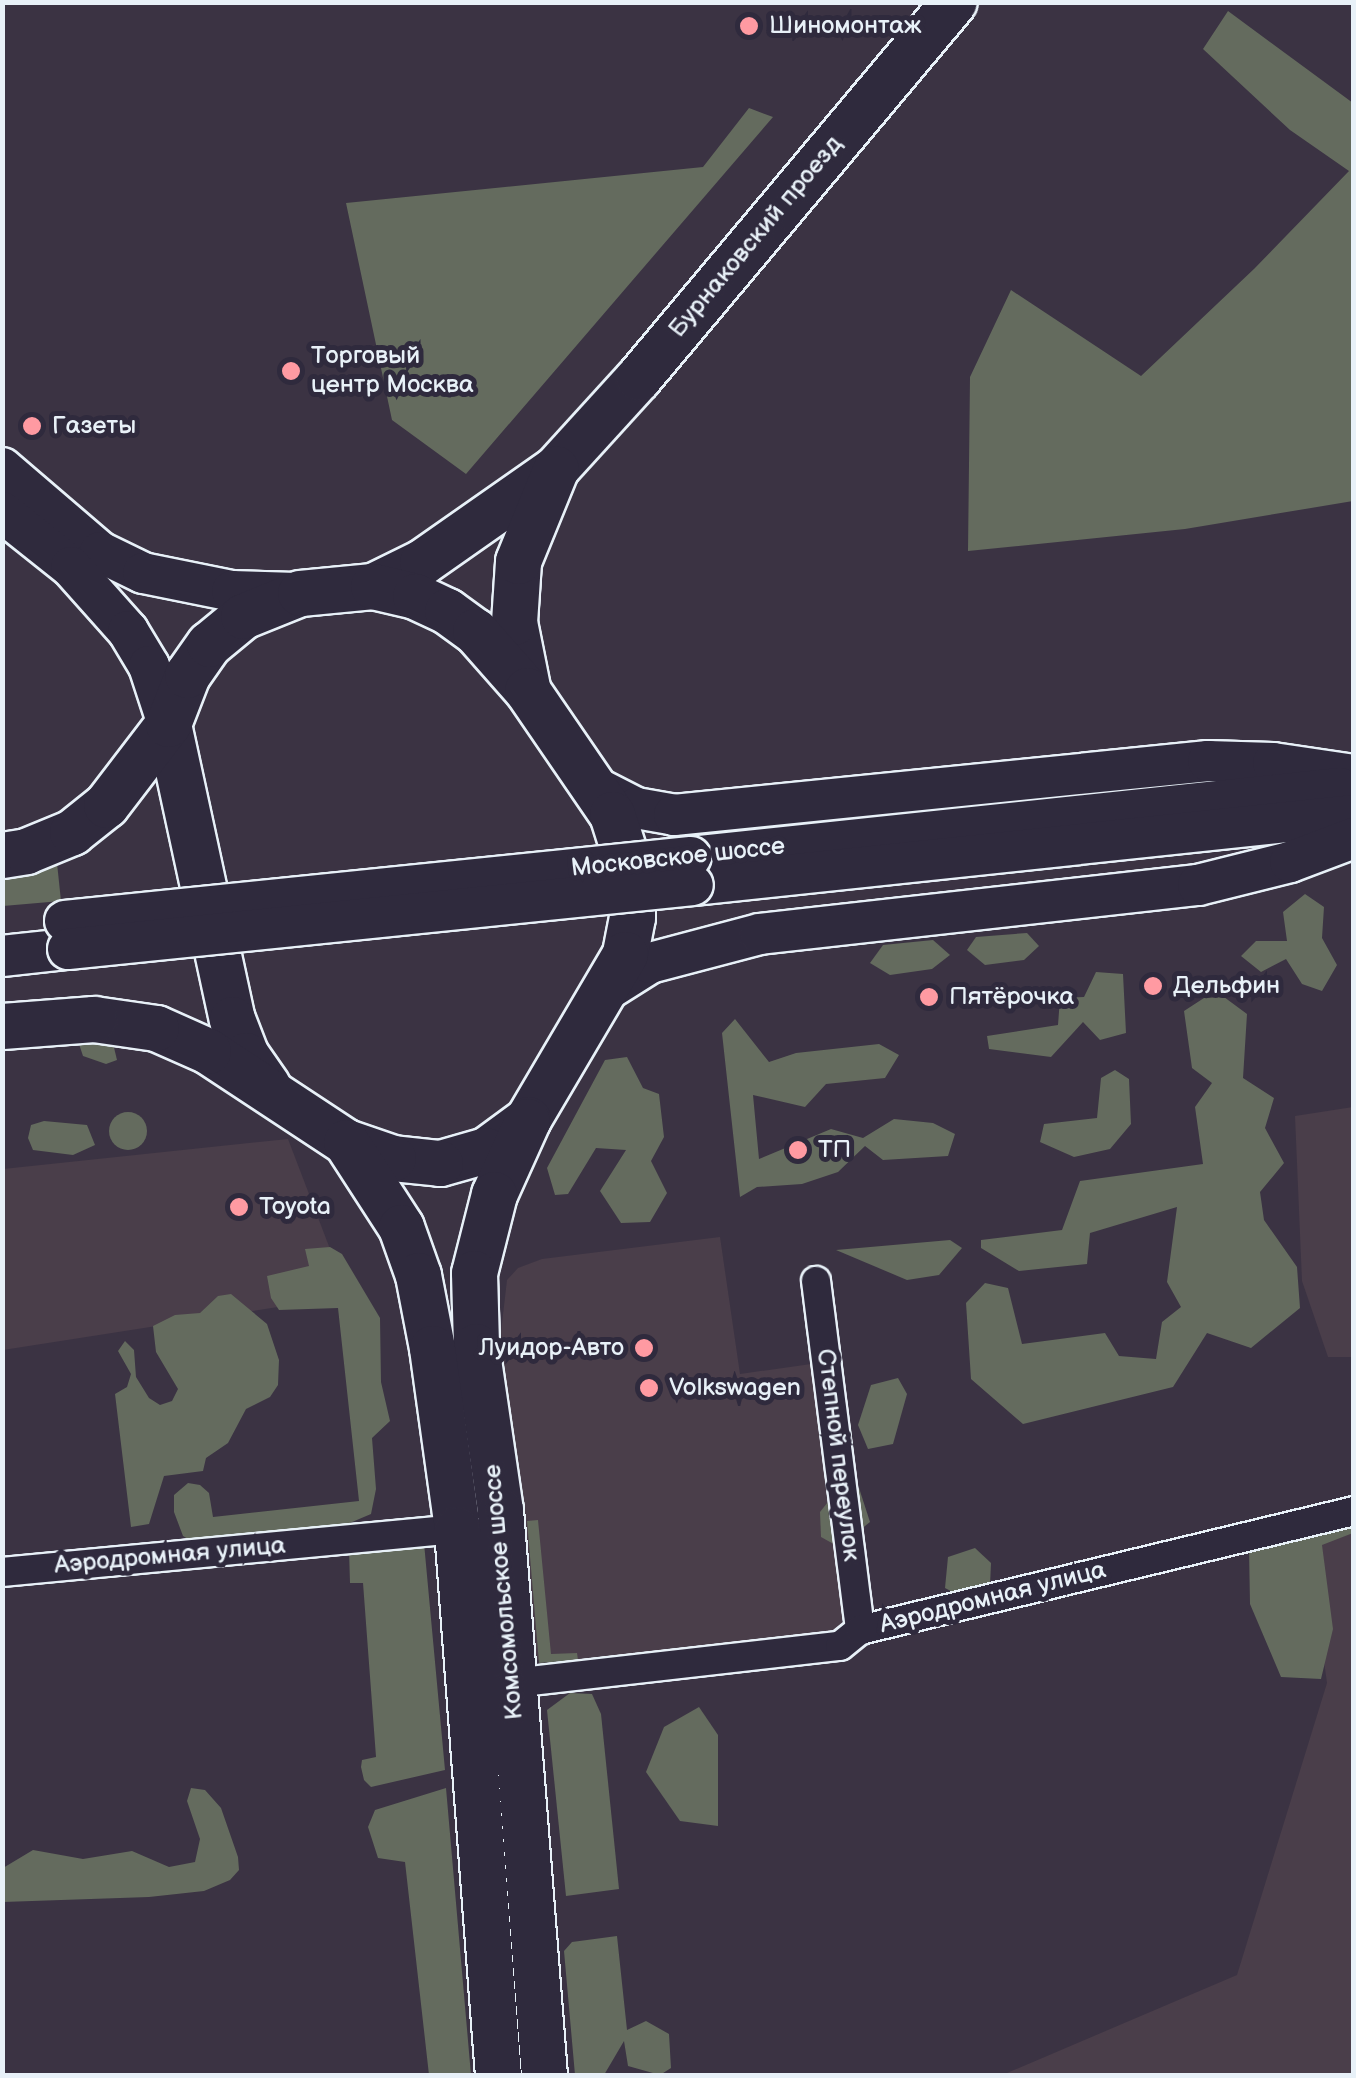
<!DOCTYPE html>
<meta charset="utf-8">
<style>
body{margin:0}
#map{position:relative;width:1356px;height:2078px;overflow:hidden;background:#3b3343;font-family:"Balsamiq Sans",sans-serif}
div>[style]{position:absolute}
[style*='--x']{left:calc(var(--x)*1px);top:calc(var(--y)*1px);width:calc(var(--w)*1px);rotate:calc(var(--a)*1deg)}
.built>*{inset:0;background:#4a3e4a}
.green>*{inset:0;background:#646b5e}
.round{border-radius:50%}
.roads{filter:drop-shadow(2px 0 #e8f1f8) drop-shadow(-2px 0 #e8f1f8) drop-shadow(0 2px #e8f1f8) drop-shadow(0 -2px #e8f1f8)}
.minor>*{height:28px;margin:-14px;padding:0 14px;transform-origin:14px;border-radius:14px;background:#2f2a3d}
.secondary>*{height:40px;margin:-20px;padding:0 20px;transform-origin:20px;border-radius:20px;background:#2f2a3d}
.primary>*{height:45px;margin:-22.5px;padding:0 22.5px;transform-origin:22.5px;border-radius:22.5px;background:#2f2a3d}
.bridges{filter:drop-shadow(2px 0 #e8f1f8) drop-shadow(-2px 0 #e8f1f8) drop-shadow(0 2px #e8f1f8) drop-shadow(0 -2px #e8f1f8)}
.secondary-bridge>*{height:40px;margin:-20px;padding:0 20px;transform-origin:20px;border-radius:20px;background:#2f2a3d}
.dots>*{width:28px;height:28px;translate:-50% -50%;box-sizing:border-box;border:5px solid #2f2a3d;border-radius:50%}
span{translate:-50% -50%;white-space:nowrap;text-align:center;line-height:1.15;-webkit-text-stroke:10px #2f2a3d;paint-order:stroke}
.poi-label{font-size:25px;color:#e8f1f8}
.left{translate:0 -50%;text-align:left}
.right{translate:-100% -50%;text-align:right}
.street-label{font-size:25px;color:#e8f1f8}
.frame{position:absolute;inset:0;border:5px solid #e8f1f8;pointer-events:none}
</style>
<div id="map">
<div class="built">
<div style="clip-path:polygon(1353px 1107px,1353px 1357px,1328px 1357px,1302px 1281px,1295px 1116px)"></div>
<div style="clip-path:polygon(288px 1139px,348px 1296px,3px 1350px,3px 1169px)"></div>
<div style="clip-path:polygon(720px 1237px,740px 1374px,818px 1363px,845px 1609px,840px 1631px,821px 1643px,650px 1660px,532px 1660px,501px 1332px,507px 1280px,518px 1268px,542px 1259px)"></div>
<div style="clip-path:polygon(1353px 1526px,1353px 2075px,1000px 2076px,1237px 1975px,1327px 1683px,1307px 1537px)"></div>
</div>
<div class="green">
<div style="clip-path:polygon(1228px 11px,1353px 103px,1353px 501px,1185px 529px,968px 551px,970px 377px,1011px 290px,1141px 376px,1255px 268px,1349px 171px,1290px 130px,1203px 49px)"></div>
<div style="clip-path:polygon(749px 108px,773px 117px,466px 474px,392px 420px,346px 203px,703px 167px)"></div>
<div style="clip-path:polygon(57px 863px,61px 901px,3px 906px,3px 869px)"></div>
<div style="clip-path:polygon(1305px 894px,1324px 907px,1322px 938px,1337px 965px,1322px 991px,1302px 984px,1286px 959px,1261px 972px,1241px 956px,1256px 941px,1287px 941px,1283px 912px)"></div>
<div style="clip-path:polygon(1027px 933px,1039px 946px,1024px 960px,985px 965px,967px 950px,976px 937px)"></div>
<div style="clip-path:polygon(933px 940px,950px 955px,932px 969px,890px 975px,870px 963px,883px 945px)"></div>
<div style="clip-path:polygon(1096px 972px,1123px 974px,1126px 1033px,1100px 1040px,1083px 1022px,1051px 1057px,989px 1049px,987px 1036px,1058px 1025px,1060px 998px,1084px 997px)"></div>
<div style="clip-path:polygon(1224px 997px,1247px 1014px,1243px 1078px,1274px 1098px,1265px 1128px,1284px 1163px,1260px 1192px,1264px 1220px,1297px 1267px,1300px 1308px,1251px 1348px,1207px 1333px,1173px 1387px,1023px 1424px,971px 1379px,966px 1303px,985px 1283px,1008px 1288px,1022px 1344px,1105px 1333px,1119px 1356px,1156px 1359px,1162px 1322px,1181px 1307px,1167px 1282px,1177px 1207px,1090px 1233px,1087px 1264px,1019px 1271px,981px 1248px,981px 1240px,1062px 1230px,1080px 1181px,1203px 1164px,1195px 1107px,1212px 1083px,1192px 1068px,1184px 1011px,1204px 998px)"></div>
<div style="clip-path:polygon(735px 1019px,769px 1062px,796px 1053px,879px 1044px,899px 1055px,885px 1078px,826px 1084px,805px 1107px,753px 1095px,759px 1159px,831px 1129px,863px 1138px,894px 1119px,933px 1123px,955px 1134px,948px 1156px,883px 1160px,865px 1146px,838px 1172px,802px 1184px,757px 1187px,740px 1197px,722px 1033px)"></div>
<div style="clip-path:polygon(82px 1030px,111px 1035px,117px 1060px,106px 1064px,83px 1056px,79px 1044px)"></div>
<div style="clip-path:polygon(627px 1057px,643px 1088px,659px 1094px,664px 1137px,651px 1161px,667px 1193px,650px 1222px,621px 1223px,600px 1191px,626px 1150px,596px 1148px,568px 1194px,555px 1195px,547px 1168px,605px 1060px)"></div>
<div style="clip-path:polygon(1115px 1070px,1129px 1079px,1131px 1124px,1110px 1149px,1074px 1157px,1040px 1142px,1044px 1124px,1097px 1118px,1101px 1078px)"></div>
<div class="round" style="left:109px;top:1112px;width:38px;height:38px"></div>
<div style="clip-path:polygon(44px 1121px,87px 1125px,95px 1145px,73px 1155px,33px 1150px,28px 1138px,31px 1125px)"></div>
<div style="clip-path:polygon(950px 1240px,962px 1248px,939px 1275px,907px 1280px,836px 1250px)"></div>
<div style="clip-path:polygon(330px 1247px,342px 1254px,380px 1318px,381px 1382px,390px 1421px,372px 1438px,376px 1489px,371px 1514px,345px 1525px,195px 1543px,183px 1536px,174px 1512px,174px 1495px,188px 1483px,200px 1485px,209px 1493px,213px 1517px,359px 1501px,338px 1308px,279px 1310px,271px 1298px,267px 1276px,309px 1266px,305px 1249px)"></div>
<div style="clip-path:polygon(231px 1294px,267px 1324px,279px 1360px,278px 1385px,270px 1397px,246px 1409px,228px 1443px,206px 1458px,203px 1471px,164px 1476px,149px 1524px,131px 1527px,115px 1394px,127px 1387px,131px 1374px,118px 1351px,125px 1341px,134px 1350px,136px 1377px,149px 1398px,160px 1405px,172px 1401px,178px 1389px,156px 1352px,153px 1326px,175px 1315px,200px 1313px,218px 1296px)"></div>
<div style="clip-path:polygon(898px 1378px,907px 1394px,893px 1444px,868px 1449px,858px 1425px,871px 1385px)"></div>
<div style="clip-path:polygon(839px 1488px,859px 1488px,870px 1522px,839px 1547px,821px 1537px,820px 1512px)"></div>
<div style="clip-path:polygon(538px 1520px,551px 1654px,577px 1653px,578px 1660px,539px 1663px,527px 1521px)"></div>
<div style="clip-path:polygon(1353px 1520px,1353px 1533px,1322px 1545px,1333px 1629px,1321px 1679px,1281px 1677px,1250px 1604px,1249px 1548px)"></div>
<div style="clip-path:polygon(424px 1543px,445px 1770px,371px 1787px,364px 1780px,361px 1767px,362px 1760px,376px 1757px,363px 1583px,350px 1583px,349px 1549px)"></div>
<div style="clip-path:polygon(975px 1548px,991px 1563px,990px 1585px,964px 1598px,945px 1588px,948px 1557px)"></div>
<div style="clip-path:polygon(570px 1693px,592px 1694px,601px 1714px,619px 1889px,566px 1896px,547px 1710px)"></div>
<div style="clip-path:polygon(699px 1707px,718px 1735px,718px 1826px,680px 1821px,646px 1772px,664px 1727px)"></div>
<div style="clip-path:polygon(191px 1788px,205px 1790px,221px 1808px,238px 1857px,239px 1870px,230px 1880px,204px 1891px,149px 1897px,3px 1902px,3px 1868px,33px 1850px,83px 1859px,132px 1851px,169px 1867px,195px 1862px,200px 1839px,187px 1801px)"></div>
<div style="clip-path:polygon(446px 1788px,471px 2075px,429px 2075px,405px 1862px,378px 1858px,368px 1827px,375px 1810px)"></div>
<div style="clip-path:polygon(617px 1936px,627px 2030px,646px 2021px,669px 2034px,671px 2068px,660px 2075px,628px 2066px,624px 2041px,604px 2075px,575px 2075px,564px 1951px,572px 1942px)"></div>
</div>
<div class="roads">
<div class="minor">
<div style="--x:816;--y:1281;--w:352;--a:82.8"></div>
<div style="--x:2;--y:1572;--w:457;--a:-5.4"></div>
<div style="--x:513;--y:1683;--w:329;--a:-6.5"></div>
<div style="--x:840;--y:1646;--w:26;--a:-39"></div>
<div style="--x:860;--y:1630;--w:508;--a:-13.54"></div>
</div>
<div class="secondary">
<div style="--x:2;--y:468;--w:129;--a:40.6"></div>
<div style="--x:100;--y:552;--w:48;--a:26"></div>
<div style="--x:143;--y:573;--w:91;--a:11.4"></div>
<div style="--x:232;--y:591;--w:64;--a:1.8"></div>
<div style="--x:2;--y:512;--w:88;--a:38.6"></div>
<div style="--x:71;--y:567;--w:86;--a:48.3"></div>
<div style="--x:128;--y:631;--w:41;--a:59"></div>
<div style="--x:149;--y:666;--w:61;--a:71.9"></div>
<div style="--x:597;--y:788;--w:44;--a:27.1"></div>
<div style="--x:636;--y:808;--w:39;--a:10"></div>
<div style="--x:674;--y:815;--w:537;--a:-5.77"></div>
<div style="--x:1208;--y:761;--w:65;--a:1.8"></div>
<div style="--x:1273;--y:763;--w:82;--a:8.4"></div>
<div style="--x:691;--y:857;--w:653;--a:-6.07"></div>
<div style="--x:693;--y:885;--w:665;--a:-6.05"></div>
<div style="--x:2;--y:956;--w:66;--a:-6.1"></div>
<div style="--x:607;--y:990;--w:51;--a:-32.1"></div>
<div style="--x:650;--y:963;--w:114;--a:-14.8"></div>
<div style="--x:760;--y:934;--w:441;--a:-6.4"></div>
<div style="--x:1198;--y:885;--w:95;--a:-14"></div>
<div style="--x:1290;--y:862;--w:68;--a:-20.6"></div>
</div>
<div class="primary">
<div style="--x:373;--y:586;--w:55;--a:-26.1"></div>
<div style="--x:422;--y:562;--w:164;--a:-35"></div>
<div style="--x:556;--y:468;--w:122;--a:-47.7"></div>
<div style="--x:638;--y:378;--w:491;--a:-50"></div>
<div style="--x:527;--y:687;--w:66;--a:-101.3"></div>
<div style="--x:514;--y:622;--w:61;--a:-86.2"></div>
<div style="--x:518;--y:561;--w:100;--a:-67.8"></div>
<div style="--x:168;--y:724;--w:302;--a:77.8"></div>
<div style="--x:232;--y:1019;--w:39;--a:69"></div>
<div style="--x:246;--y:1055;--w:37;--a:55"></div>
<div style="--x:2;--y:855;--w:24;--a:-9"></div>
<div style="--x:26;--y:851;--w:50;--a:-22.4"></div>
<div style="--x:72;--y:832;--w:43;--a:-38.5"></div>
<div style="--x:106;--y:805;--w:102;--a:-52.6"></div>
<div style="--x:168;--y:724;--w:53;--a:-68.8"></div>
<div style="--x:187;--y:675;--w:38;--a:-55"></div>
<div style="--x:209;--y:644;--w:44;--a:-39.5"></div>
<div style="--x:243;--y:616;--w:61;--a:-22"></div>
<div style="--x:300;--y:593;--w:73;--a:-5.5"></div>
<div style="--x:373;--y:586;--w:43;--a:13.4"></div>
<div style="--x:415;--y:596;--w:35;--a:25"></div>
<div style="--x:447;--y:611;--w:34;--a:36"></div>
<div style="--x:475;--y:631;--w:79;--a:48.6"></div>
<div style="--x:527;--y:690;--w:150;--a:55.6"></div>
<div style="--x:612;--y:814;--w:66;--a:72.4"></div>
<div style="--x:632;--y:877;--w:40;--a:90"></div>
<div style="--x:632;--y:917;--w:38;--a:101"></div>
<div style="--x:625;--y:954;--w:191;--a:120.5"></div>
<div style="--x:528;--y:1119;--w:52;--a:143.6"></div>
<div style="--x:486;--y:1150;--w:48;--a:164.2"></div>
<div style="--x:440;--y:1163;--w:47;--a:-173.9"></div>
<div style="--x:393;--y:1158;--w:50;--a:-161.2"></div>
<div style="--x:346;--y:1142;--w:165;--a:-146.6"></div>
<div style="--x:208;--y:1051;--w:57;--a:-156.1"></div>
<div style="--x:156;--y:1028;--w:63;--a:-171.7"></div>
<div style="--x:94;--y:1019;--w:92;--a:175.6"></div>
<div style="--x:527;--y:1121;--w:80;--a:114.3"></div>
<div style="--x:494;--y:1194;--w:81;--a:104.2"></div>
<div style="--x:474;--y:1273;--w:73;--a:88.4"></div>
<div style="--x:476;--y:1346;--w:166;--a:81.7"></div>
<div style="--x:500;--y:1510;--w:568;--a:85.55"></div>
<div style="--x:346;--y:1142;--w:101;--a:57.1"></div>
<div style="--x:401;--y:1227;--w:51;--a:70.5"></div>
<div style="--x:418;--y:1275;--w:74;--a:79.1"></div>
<div style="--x:432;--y:1348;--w:183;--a:82.1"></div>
<div style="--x:457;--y:1529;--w:549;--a:85.71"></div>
</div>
</div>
<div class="bridges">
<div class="secondary-bridge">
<div style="--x:65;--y:921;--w:629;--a:-5.84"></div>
<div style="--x:68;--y:949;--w:628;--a:-5.85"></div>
</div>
</div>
<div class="dots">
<div style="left:749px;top:26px;background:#ff9aa2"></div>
<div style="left:291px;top:371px;background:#ff9aa2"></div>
<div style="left:32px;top:426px;background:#ff9aa2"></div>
<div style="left:1153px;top:986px;background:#ff9aa2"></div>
<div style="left:929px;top:997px;background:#ff9aa2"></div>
<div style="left:798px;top:1150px;background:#ff9aa2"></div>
<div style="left:239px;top:1207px;background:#ff9aa2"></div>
<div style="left:644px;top:1348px;background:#ff9aa2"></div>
<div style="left:649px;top:1388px;background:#ff9aa2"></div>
</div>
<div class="poi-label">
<span class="left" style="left:769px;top:26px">Шиномонтаж</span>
<span class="left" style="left:311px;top:371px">Торговый<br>центр Москва</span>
<span class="left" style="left:52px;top:426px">Газеты</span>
<span class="left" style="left:1173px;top:986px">Дельфин</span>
<span class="left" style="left:949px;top:997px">Пятёрочка</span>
<span class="left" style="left:818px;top:1150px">ТП</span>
<span class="left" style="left:259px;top:1207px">Toyota</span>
<span class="right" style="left:624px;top:1348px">Луидор-Авто</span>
<span class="left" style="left:669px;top:1388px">Volkswagen</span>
</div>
<div class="street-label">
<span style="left:756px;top:237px;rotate:-50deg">Бурнаковский проезд</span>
<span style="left:678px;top:858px;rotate:-6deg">Московское шоссе</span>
<span style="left:838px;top:1455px;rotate:83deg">Степной переулок</span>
<span style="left:170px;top:1556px;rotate:-5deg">Аэродромная улица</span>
<span style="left:504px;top:1592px;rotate:-95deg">Комсомольское шоссе</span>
<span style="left:993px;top:1598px;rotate:-14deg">Аэродромная улица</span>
</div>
<div class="frame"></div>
</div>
